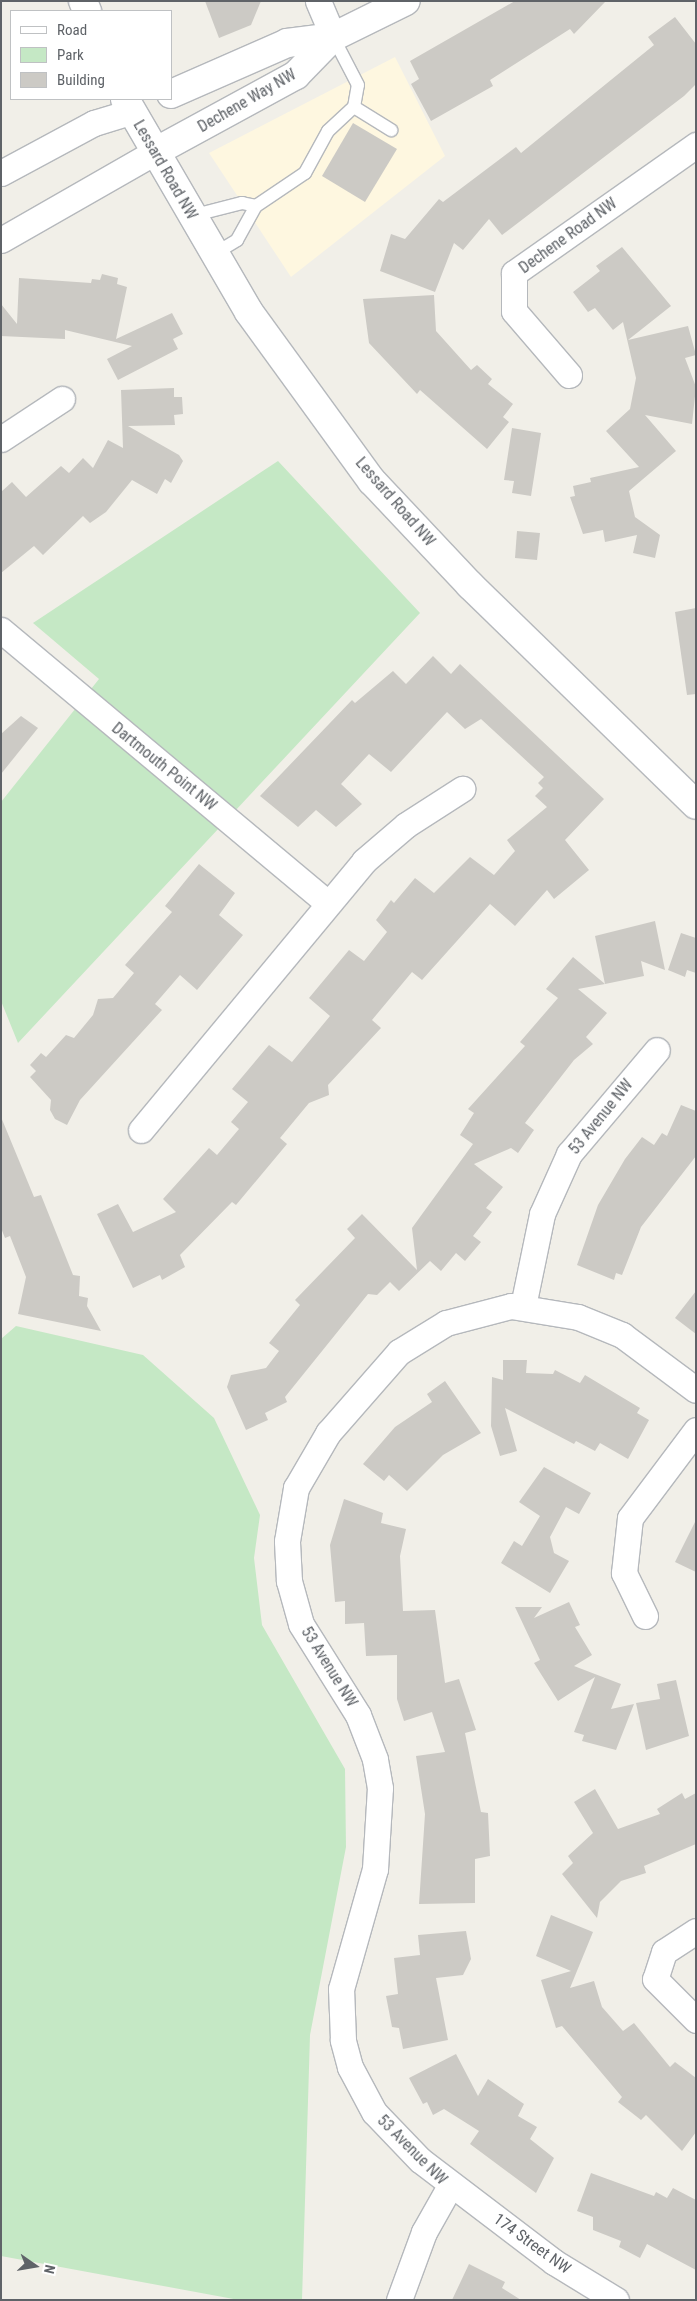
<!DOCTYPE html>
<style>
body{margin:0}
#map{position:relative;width:697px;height:2301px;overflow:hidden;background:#f1efe8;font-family:"Roboto Condensed",sans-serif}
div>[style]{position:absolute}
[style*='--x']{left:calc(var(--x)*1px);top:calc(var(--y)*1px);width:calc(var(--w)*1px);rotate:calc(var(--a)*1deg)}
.commercial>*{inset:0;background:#fef7e0}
.green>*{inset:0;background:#c5e8c5}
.building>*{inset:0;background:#cccac5}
.roads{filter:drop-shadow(1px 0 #b5b8bc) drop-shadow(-1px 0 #b5b8bc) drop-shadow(0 1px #b5b8bc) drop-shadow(0 -1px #b5b8bc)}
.lane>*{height:12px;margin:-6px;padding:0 6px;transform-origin:6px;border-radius:6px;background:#fff}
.street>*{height:25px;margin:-12.5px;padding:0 12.5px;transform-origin:12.5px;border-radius:12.5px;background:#fff}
.secondary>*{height:28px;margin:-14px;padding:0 14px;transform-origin:14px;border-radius:14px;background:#fff}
span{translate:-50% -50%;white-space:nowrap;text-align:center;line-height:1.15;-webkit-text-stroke:4px #fff;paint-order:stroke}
.street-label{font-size:16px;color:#5f6368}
.frame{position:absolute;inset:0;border:2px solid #5f6368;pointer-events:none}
.legend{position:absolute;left:10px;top:10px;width:162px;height:90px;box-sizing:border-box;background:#fff;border:1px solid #bfc1c3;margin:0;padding:6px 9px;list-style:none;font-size:15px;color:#5f6368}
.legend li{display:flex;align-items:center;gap:10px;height:25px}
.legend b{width:25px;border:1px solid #bfc1c3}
.north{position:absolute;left:10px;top:2241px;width:50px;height:50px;-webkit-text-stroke:4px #fff;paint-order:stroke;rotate:103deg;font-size:14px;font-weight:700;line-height:20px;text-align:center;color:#5f6368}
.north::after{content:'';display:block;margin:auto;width:18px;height:22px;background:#5f6368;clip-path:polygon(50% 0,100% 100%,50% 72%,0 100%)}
</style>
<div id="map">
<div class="commercial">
<div style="clip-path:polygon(395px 57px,445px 156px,291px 277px,209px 153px)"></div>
</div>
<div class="green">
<div style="clip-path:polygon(278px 461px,420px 613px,18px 1043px,1px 1001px,1px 802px,99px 679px,33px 623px)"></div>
<div style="clip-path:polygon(16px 1326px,143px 1355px,214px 1418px,260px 1515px,254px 1558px,262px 1625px,345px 1769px,346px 1847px,310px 2035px,302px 2300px,239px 2300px,1px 2256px,1px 1339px)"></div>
</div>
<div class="building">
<div style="clip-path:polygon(205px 1px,261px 1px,251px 25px,219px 38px)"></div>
<div style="clip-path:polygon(515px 1px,606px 1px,574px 34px,570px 29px,490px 80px,493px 86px,431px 121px,411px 84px,419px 79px,410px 61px)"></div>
<div style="clip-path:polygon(675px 17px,696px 44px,696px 84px,684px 96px,502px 235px,489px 219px,463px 250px,454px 243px,435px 292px,380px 271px,391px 234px,405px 239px,439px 199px,443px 202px,516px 147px,521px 153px,654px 45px,648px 37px)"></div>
<div style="clip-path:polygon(353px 123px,397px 149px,365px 202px,322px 176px)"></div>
<div style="clip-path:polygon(622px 247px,671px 306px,628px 340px,688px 326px,696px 355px,685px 358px,696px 387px,692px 424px,645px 415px,676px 451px,629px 491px,635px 517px,660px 535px,655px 558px,633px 553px,637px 535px,605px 542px,603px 530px,583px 534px,570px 497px,575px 496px,573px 486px,591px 482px,590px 478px,639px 467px,606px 431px,630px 409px,636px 378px,623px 322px,613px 330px,595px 308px,588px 312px,573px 292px,600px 271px,596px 266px)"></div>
<div style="clip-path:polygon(102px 274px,118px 278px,117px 284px,127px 287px,116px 339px,172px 313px,183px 334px,173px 339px,178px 349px,118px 380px,107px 359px,132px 346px,65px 330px,65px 339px,1px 336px,1px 304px,17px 324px,19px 278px,91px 283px,92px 279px,100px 280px)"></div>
<div style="clip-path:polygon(434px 295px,436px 331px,471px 370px,477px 365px,492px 379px,488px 384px,513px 404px,503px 417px,509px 422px,487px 449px,420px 390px,417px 394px,369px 343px,363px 299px)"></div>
<div style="clip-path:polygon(174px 388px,174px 397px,182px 397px,183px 414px,174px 415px,175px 425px,128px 426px,179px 455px,183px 461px,171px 483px,165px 479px,157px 494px,132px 480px,106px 512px,90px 523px,83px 516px,43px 555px,34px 546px,1px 573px,1px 492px,12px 482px,26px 497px,61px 466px,69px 473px,83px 458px,93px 468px,108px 440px,123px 448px,121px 390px)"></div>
<div style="clip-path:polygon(512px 428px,541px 433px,531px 496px,512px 493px,514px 481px,504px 480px)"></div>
<div style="clip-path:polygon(517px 531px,540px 533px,537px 560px,515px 558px)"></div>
<div style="clip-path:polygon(696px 608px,696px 694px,687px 695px,675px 612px)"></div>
<div style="clip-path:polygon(433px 656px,451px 674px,460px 664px,604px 799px,565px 840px,589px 870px,554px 899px,547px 890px,515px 926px,490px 904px,422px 980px,412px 972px,372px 1020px,381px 1028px,328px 1085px,329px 1095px,309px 1103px,280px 1138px,287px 1144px,236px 1205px,232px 1202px,180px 1255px,185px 1267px,162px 1280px,160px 1275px,133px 1288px,97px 1214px,118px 1204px,133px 1232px,176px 1212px,163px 1199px,209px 1148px,217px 1155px,239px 1129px,231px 1122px,248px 1102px,232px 1089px,269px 1045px,292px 1062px,330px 1016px,309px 998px,349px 950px,364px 961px,387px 932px,376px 920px,391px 900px,394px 903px,415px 878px,434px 893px,470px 857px,494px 875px,515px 851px,507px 840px,547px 807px,535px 796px,543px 788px,538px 783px,544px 777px,481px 719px,465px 729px,447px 712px,391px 772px,369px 754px,341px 784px,362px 804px,336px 827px,316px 810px,298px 827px,260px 796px,352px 700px,355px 703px,393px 671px,406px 684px)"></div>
<div style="clip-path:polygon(21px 716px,38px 728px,1px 774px,1px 734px)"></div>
<div style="clip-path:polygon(199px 864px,235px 893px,219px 915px,243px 935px,197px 990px,180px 975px,155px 1004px,162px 1010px,80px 1100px,67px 1125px,55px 1119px,50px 1110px,51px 1100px,30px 1077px,36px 1071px,30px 1065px,41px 1053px,46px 1057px,66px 1035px,74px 1038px,93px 1015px,98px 999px,113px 998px,134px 973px,125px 965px,172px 912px,165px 906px)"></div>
<div style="clip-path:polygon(655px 921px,665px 970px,641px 961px,644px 976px,605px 984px,595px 936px)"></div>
<div style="clip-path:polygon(681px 933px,696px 938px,696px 973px,687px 970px,685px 977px,668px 970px)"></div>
<div style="clip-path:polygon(573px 957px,605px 984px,578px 989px,607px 1013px,586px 1037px,593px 1044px,574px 1060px,525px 1123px,534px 1130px,518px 1153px,511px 1148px,474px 1164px,503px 1187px,486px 1208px,492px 1212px,473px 1236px,481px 1242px,465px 1261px,456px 1253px,441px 1271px,430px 1261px,399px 1291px,390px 1282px,377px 1295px,368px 1294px,285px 1397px,287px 1402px,265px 1413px,268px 1420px,246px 1430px,227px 1387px,231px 1375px,266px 1368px,279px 1351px,269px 1343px,300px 1305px,295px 1300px,355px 1238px,347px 1229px,362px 1214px,417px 1270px,412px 1228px,473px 1144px,460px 1135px,474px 1113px,468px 1109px,525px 1046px,520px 1042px,558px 998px,546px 989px)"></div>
<div style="clip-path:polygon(681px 1105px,696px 1111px,696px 1156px,641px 1227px,622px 1275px,616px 1273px,614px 1280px,577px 1265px,598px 1205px,625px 1159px,642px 1137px,654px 1145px,662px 1133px,667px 1136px)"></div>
<div style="clip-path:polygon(1px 1117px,34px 1197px,41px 1195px,73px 1275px,80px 1276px,79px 1296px,88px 1298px,87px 1306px,101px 1331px,18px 1314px,26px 1277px,10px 1236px,5px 1238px,1px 1228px)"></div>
<div style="clip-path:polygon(696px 1291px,696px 1334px,675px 1318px)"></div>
<div style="clip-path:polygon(503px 1360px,527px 1360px,526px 1373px,553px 1374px,555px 1370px,580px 1383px,585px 1375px,640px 1408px,637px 1413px,649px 1420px,628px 1459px,600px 1443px,595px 1451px,576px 1441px,574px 1444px,505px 1408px,517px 1451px,500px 1456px,491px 1426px,492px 1377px,503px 1380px)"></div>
<div style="clip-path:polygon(445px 1381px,481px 1433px,443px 1455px,407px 1491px,389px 1475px,384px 1481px,363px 1464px,395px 1427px,432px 1402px,427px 1394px)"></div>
<div style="clip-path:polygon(544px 1467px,591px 1493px,579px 1514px,566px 1507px,550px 1537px,554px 1553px,569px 1561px,550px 1593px,501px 1563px,514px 1541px,522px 1546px,540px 1516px,519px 1502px)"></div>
<div style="clip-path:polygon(344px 1499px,383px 1513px,381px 1523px,406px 1529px,400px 1556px,403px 1611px,435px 1610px,445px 1683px,459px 1679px,476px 1730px,465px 1733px,481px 1812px,488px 1813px,490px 1856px,475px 1859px,475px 1903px,419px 1904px,425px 1814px,416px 1756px,445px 1752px,432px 1712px,404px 1721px,397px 1699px,397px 1655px,366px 1656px,364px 1623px,345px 1624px,345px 1601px,335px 1602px,330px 1545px)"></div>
<div style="clip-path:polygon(696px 1520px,696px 1572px,675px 1562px)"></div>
<div style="clip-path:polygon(569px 1602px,580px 1625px,575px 1627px,592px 1655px,574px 1666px,621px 1684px,611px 1709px,634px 1704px,616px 1750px,582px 1741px,584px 1735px,574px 1732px,595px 1677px,558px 1701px,534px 1663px,540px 1660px,515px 1607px,542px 1607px,534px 1618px)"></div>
<div style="clip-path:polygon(676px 1680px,689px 1736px,646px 1750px,636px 1703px,660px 1699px,657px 1684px)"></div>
<div style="clip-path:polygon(595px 1789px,618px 1829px,660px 1814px,657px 1809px,682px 1793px,685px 1799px,696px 1793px,696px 1844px,644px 1866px,646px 1873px,621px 1881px,600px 1902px,597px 1918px,562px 1874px,573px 1863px,568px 1856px,593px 1833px,574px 1802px)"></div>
<div style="clip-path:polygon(551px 1915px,593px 1932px,570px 1988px,594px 1981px,602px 2007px,623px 2031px,634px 2023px,670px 2067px,675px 2062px,696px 2078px,696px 2132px,682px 2151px,646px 2115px,641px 2120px,618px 2102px,622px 2097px,562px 2026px,556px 2028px,541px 1980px,571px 1971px,536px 1956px)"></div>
<div style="clip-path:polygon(466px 1931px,471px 1959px,463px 1975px,436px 1978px,448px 2040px,403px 2049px,399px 2028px,392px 2027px,386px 1996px,398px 1994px,394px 1958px,420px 1955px,418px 1935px)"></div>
<div style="clip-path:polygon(456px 2054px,478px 2096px,488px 2079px,524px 2104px,518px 2116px,537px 2127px,530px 2139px,554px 2158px,536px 2193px,470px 2144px,479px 2131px,444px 2109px,433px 2115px,427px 2102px,423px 2104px,409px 2078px)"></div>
<div style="clip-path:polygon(591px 2173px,654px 2196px,656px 2192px,667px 2198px,673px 2188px,696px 2200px,696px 2270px,647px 2244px,640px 2258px,619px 2247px,621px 2241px,593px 2230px,593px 2217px,577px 2211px)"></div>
<div style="clip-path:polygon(469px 2264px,505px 2282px,502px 2288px,521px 2300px,452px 2300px)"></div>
</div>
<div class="roads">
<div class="lane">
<div style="--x:354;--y:107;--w:44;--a:31.9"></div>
<div style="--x:191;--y:216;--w:53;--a:-14.3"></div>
<div style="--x:242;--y:203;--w:14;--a:12"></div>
<div style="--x:214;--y:254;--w:27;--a:-31"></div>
<div style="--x:237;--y:240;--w:39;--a:-61"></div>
<div style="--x:256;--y:206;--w:59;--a:-34"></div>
<div style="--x:305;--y:173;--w:48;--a:-61.3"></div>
<div style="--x:328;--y:131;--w:35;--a:-43"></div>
<div style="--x:354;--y:107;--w:22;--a:-80"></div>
<div style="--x:358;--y:85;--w:54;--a:-117.5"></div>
</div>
<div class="street">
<div style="--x:318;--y:1;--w:39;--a:67"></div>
<div style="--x:1;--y:173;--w:106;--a:-28.3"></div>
<div style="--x:94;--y:123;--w:39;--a:-17"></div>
<div style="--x:1;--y:240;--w:175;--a:-29.8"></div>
<div style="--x:569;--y:375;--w:84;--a:-130.7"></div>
<div style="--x:514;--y:311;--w:38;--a:-90"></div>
<div style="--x:514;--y:273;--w:223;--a:-35.1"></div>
<div style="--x:1;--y:439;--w:73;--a:-33.3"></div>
<div style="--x:1;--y:630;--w:426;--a:39.9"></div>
<div style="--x:141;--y:1130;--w:349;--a:-50.3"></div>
<div style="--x:364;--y:861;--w:55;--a:-40.6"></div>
<div style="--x:406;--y:825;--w:67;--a:-32.7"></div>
<div style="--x:523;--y:1306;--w:94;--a:-78.3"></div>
<div style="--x:542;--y:1214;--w:66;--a:-65.8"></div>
<div style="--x:569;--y:1154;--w:136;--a:-49.8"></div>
<div style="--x:645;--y:1616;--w:48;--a:-116"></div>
<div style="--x:624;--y:1573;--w:55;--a:-83.8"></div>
<div style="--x:630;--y:1518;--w:110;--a:-53.1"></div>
<div style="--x:696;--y:1931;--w:38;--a:147"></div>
<div style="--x:664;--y:1952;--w:28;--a:108"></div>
<div style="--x:655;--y:1979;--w:58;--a:45"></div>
<div style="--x:399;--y:2300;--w:72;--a:-69.8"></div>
<div style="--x:424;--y:2232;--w:55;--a:-60.6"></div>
<div style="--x:616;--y:2300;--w:73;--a:-148.5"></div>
<div style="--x:554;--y:2262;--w:168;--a:-142.7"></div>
<div style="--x:420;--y:2160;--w:66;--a:-133.8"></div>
<div style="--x:374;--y:2112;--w:51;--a:-118.1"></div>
<div style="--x:350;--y:2067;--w:28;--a:-105"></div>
<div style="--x:343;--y:2040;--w:51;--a:-92.2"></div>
<div style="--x:341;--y:1989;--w:125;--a:-74.2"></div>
<div style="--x:375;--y:1869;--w:81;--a:-86.5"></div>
<div style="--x:380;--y:1788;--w:29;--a:-100"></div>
<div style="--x:375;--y:1759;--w:47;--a:-111.1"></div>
<div style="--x:358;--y:1715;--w:107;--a:-122.1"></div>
<div style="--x:301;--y:1624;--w:45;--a:-105.6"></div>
<div style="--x:289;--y:1581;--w:40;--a:-92.9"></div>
<div style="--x:287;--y:1541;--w:54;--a:-80.4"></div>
<div style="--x:296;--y:1488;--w:64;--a:-59.8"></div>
<div style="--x:328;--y:1433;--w:108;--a:-48.8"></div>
<div style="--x:399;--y:1352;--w:55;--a:-31.7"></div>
<div style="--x:446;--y:1323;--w:67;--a:-14.7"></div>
<div style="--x:511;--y:1306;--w:68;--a:9.3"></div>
<div style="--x:578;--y:1317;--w:48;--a:22.2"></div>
<div style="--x:622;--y:1335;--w:92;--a:36.6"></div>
</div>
<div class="secondary">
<div style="--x:83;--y:1;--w:11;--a:68"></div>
<div style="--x:171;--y:94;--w:127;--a:-23.7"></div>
<div style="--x:287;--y:43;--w:46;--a:-7.4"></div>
<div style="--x:333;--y:37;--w:81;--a:-26.3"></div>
<div style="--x:125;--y:99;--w:246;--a:59.8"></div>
<div style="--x:249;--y:312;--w:209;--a:54"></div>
<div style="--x:372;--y:481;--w:143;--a:46.7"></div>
<div style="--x:470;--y:585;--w:315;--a:44.2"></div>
<div style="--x:153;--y:153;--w:163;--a:-28.6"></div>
<div style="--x:296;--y:75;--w:53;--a:-45.8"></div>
</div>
</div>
<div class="street-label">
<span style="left:247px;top:101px;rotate:-30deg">Dechene Way NW</span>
<span style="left:165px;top:170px;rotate:60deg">Lessard Road NW</span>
<span style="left:568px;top:236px;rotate:-36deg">Dechene Road NW</span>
<span style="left:395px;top:502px;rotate:49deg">Lessard Road NW</span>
<span style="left:164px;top:767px;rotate:39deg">Dartmouth Point NW</span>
<span style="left:601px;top:1117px;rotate:-51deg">53 Avenue NW</span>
<span style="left:329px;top:1667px;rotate:58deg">53 Avenue NW</span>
<span style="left:412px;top:2150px;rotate:45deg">53 Avenue NW</span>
<span style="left:532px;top:2244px;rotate:36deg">174 Street NW</span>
</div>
<div class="frame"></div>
<ul class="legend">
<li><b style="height:6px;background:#fff"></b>Road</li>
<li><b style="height:14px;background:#c5e8c5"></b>Park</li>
<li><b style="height:14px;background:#cccac5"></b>Building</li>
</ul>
<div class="north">N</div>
</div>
